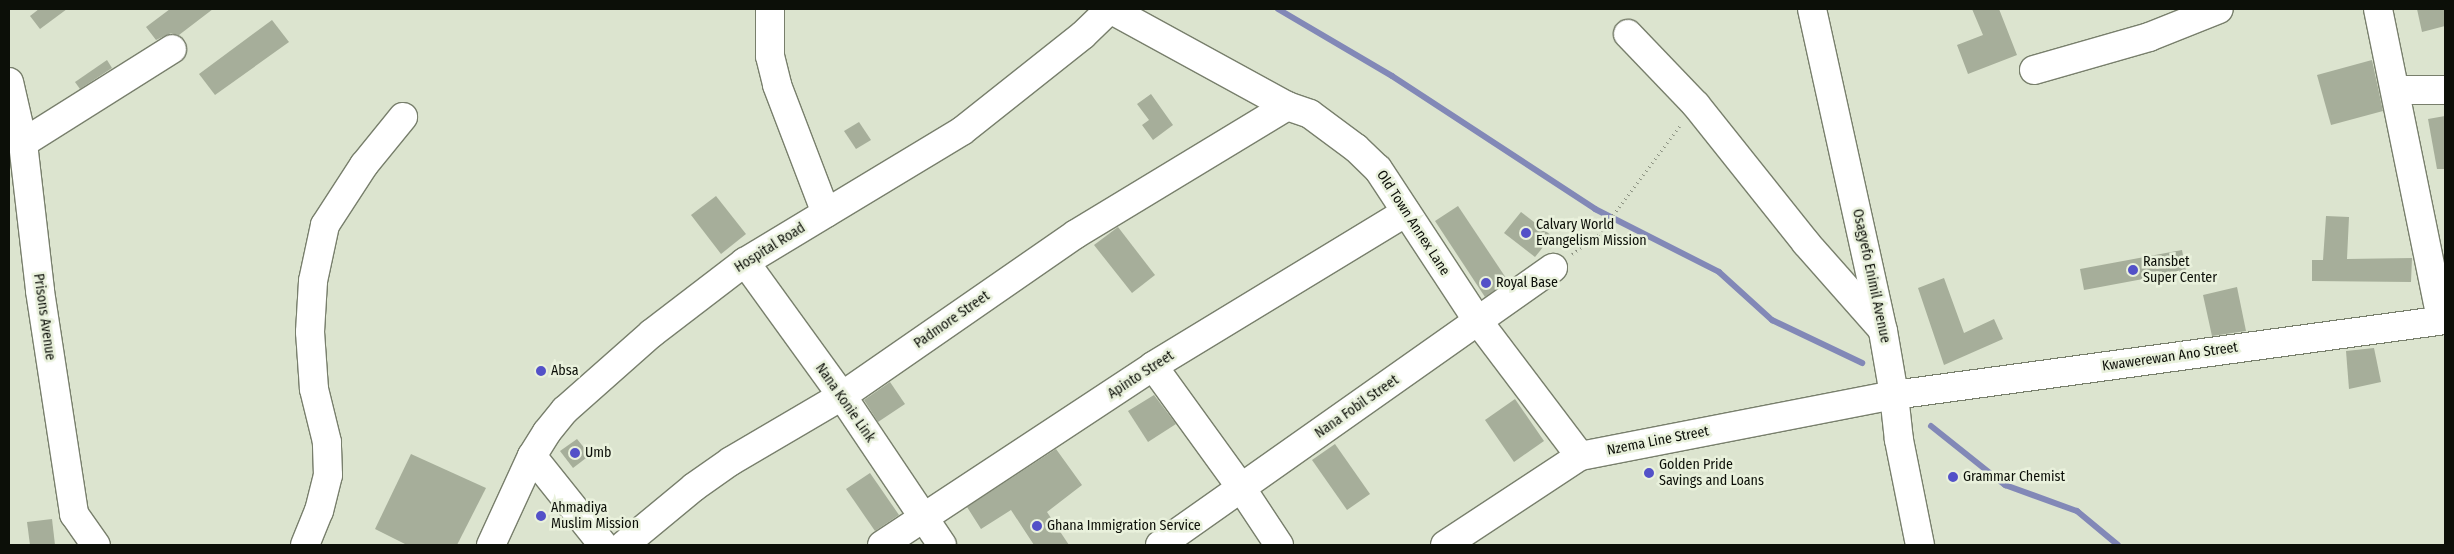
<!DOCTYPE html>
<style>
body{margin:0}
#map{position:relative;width:2454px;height:554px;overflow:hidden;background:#dce4cf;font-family:"Fira Sans Condensed",sans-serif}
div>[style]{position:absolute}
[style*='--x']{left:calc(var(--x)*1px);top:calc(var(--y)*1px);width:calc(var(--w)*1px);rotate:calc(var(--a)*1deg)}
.stream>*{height:6px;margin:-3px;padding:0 3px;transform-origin:3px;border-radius:3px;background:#8288b7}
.building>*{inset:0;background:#a6ae9a}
.path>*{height:3px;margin-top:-1.5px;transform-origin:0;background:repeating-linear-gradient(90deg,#8c9282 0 1px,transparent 0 5px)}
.roads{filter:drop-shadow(1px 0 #787f6c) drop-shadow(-1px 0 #787f6c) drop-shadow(0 1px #787f6c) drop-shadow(0 -1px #787f6c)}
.minor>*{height:28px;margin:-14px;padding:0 14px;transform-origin:14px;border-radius:14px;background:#fff}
.dots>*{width:14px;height:14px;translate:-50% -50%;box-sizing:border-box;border:2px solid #e9f1dc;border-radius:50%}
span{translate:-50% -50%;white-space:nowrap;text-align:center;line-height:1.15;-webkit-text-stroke:5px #e9f1dc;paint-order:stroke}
.street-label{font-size:14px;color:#0c0f08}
.poi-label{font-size:14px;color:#0c0f08}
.left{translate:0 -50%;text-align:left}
.frame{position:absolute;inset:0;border:10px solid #0c0f08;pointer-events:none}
</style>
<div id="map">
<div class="stream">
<div style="--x:1278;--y:9;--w:132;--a:30.4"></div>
<div style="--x:1392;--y:76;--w:243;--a:33.2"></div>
<div style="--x:1595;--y:209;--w:139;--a:26.9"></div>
<div style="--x:1719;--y:272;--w:72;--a:42.2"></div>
<div style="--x:1772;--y:320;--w:100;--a:25.5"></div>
<div style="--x:1931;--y:426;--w:95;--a:38.6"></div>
<div style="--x:2005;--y:485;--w:77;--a:19.9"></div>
<div style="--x:2077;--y:511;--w:53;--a:39.7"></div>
</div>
<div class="building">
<div style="clip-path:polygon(39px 9px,67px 9px,40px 29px,30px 16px)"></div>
<div style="clip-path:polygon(170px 9px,213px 9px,179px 35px,171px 33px,156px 40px,146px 27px)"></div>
<div style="clip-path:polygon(1972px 9px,1999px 9px,2017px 55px,1968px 74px,1957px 45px,1983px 35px)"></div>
<div style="clip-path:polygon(2417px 9px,2445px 9px,2445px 26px,2422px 32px)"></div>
<div style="clip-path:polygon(272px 20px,289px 42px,215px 95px,199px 74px)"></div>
<div style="clip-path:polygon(107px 60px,112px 68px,80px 89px,75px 82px)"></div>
<div style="clip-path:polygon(2372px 60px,2383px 111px,2331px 125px,2317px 75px)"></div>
<div style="clip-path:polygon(1151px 94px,1173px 125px,1153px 140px,1142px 125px,1149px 120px,1137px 104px)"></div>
<div style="clip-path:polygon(2445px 116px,2445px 169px,2437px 169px,2428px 119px)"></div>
<div style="clip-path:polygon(859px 122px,871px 140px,856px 149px,844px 131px)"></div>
<div style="clip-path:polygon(716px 196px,746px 234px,721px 254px,691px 215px)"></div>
<div style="clip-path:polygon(1458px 206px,1508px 281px,1485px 297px,1435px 221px)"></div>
<div style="clip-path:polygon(1521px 212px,1552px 236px,1535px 257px,1504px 233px)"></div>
<div style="clip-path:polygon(2326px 216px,2349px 217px,2347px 259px,2412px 258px,2411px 282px,2312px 281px,2312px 260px,2323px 260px)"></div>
<div style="clip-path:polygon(1118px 227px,1155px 275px,1132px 293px,1094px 245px)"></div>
<div style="clip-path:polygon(2182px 250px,2186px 271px,2084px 290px,2080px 269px)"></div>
<div style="clip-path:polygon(1944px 278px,1964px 333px,1994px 319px,2003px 339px,1944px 365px,1918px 288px)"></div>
<div style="clip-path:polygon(2237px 287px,2246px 331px,2212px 336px,2203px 295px)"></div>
<div style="clip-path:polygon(2374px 348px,2381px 382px,2349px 389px,2346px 351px)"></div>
<div style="clip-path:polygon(890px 382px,905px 404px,878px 422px,864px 400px)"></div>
<div style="clip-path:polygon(1154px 395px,1176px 424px,1148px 442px,1128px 411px)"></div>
<div style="clip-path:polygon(1515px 399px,1544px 441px,1514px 462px,1485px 420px)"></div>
<div style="clip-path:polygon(577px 439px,590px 455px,573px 468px,560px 451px)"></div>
<div style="clip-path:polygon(1335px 444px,1370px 494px,1347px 510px,1312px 460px)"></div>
<div style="clip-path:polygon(1056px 449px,1082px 485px,1047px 512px,1069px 545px,1034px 545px,1011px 510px,981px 529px,967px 507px)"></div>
<div style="clip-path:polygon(411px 454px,486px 488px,457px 545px,407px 545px,375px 529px)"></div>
<div style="clip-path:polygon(870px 473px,899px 515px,875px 531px,846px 489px)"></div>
<div style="clip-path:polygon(52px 519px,55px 545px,30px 545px,27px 522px)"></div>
</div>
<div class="path">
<div style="--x:1572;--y:254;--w:32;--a:-36"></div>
<div style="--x:1598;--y:235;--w:139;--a:-53.2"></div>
</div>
<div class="roads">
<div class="minor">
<div style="--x:770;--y:9;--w:47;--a:90"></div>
<div style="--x:770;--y:56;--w:30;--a:76"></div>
<div style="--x:777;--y:85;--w:137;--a:69.1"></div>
<div style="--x:1110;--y:9;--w:202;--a:28.7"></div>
<div style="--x:1287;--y:106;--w:24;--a:19"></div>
<div style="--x:1310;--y:114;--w:57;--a:36.5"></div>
<div style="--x:1356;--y:148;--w:30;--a:44"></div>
<div style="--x:1378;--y:169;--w:182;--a:56.7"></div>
<div style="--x:1478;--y:321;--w:169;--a:52.9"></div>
<div style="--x:1812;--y:9;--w:330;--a:77.6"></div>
<div style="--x:1883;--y:331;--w:65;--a:80.2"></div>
<div style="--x:1894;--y:395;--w:45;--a:83.7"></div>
<div style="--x:1899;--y:440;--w:107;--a:78.7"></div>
<div style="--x:2378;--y:9;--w:317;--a:78.5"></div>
<div style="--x:1628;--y:34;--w:98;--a:46.2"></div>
<div style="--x:1696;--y:105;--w:176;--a:51.4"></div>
<div style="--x:1806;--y:243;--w:115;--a:48.5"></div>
<div style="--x:2034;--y:70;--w:120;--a:-16"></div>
<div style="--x:2149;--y:37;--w:75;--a:-21.8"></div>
<div style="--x:9;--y:82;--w:63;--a:77.1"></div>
<div style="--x:23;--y:143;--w:149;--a:83.4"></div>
<div style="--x:40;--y:291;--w:226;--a:81.3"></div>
<div style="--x:74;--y:514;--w:38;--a:55"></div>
<div style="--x:2395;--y:90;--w:50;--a:0"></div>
<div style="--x:23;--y:143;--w:176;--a:-32.2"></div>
<div style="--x:745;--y:262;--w:165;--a:54.1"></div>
<div style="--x:842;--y:396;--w:179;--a:56.1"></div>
<div style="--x:1153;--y:366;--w:152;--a:54.1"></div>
<div style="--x:1242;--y:489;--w:67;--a:56.5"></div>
<div style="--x:532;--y:456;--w:114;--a:51.4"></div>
<div style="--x:305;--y:545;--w:37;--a:-68"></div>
<div style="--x:319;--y:511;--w:37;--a:-76"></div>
<div style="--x:328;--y:475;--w:33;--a:-92"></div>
<div style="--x:327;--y:442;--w:55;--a:-103.8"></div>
<div style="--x:314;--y:389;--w:57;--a:-94"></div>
<div style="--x:310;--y:332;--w:51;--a:-86.6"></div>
<div style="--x:313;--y:281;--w:57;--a:-77.9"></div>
<div style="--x:325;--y:225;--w:72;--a:-57"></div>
<div style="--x:364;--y:165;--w:62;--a:-50.9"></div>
<div style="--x:491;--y:545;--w:98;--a:-65.3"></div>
<div style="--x:532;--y:456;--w:28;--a:-58"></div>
<div style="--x:547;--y:432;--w:28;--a:-51"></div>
<div style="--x:565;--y:410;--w:116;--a:-41.5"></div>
<div style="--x:652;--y:333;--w:117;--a:-37.4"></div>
<div style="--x:745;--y:262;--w:253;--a:-31.1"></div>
<div style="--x:962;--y:131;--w:154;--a:-38.4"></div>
<div style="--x:1083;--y:35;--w:37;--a:-44"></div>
<div style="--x:624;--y:545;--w:91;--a:-39.6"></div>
<div style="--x:694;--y:487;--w:45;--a:-35.1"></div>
<div style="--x:731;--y:461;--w:129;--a:-30.4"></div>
<div style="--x:842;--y:396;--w:285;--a:-34.7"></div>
<div style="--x:1076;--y:234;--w:247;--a:-31.2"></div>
<div style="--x:882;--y:545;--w:325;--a:-33.4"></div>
<div style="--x:1153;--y:366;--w:296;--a:-31.3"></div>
<div style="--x:1160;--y:545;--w:481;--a:-35.2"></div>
<div style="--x:1445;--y:545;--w:162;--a:-33.4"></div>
<div style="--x:1580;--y:456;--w:320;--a:-11"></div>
<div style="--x:1894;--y:395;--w:556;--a:-7.75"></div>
</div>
</div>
<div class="dots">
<div style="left:1526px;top:233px;background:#5351c8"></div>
<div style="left:2133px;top:270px;background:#5351c8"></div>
<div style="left:1486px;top:283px;background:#5351c8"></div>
<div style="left:541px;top:371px;background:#5351c8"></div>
<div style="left:575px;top:453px;background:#5351c8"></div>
<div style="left:1649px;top:473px;background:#5351c8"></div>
<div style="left:1953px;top:477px;background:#5351c8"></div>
<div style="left:541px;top:516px;background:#5351c8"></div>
<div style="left:1037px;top:526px;background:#5351c8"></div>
</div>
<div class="street-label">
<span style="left:1413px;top:223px;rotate:57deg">Old Town Annex Lane</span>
<span style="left:770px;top:248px;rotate:-32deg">Hospital Road</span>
<span style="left:1871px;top:276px;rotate:78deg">Osagyefo Enimil Avenue</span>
<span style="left:44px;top:317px;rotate:82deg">Prisons Avenue</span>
<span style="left:952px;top:320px;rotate:-35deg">Padmore Street</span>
<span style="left:2170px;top:357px;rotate:-8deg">Kwawerewan Ano Street</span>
<span style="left:1141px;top:375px;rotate:-33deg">Apinto Street</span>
<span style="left:845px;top:403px;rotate:55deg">Nana Konie Link</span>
<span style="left:1357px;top:407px;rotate:-35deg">Nana Fobil Street</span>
<span style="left:1658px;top:441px;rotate:-11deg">Nzema Line Street</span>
</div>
<div class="poi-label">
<span class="left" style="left:1536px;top:233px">Calvary World<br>Evangelism Mission</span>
<span class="left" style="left:2143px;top:270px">Ransbet<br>Super Center</span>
<span class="left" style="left:1496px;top:283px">Royal Base</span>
<span class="left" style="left:551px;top:371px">Absa</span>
<span class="left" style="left:585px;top:453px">Umb</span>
<span class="left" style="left:1659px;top:473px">Golden Pride<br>Savings and Loans</span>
<span class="left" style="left:1963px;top:477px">Grammar Chemist</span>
<span class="left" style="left:551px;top:516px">Ahmadiya<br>Muslim Mission</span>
<span class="left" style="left:1047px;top:526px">Ghana Immigration Service</span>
</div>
<div class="frame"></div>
</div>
